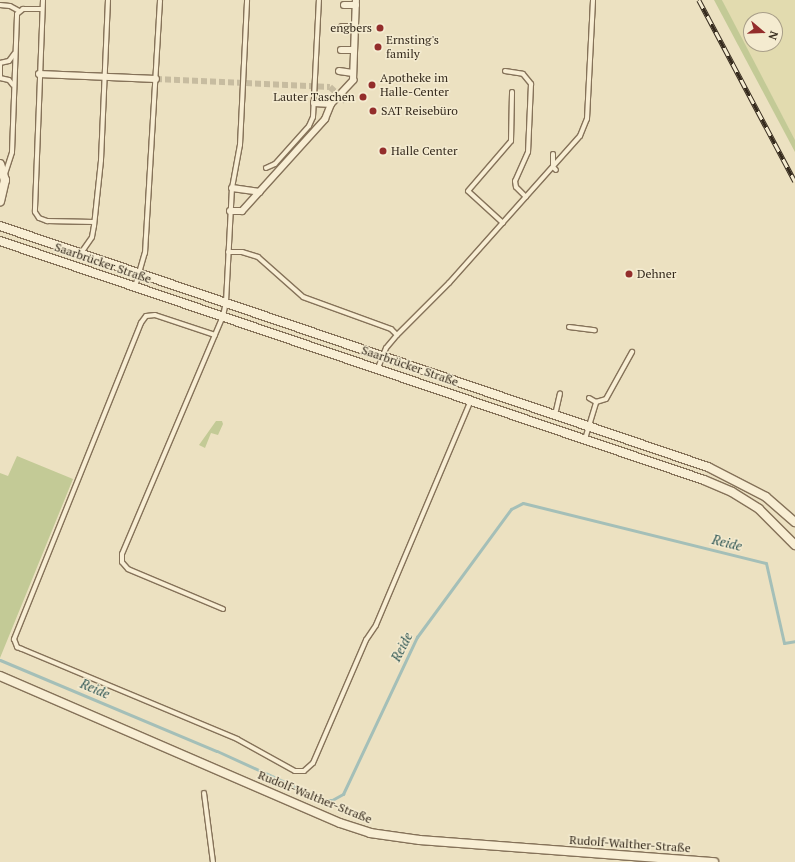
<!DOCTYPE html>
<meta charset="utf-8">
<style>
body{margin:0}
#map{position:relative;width:795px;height:862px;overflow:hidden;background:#ece1c1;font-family:"PT Serif",serif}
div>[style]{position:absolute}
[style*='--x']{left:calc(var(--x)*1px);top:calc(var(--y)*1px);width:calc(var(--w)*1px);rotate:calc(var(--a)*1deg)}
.farmland>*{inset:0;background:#e2dbaf}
.green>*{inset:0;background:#c3ca96}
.stream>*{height:3px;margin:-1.5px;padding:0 1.5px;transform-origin:1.5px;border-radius:1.5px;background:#a4bfb8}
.pedestrian-tunnel>*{height:6px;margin-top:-3px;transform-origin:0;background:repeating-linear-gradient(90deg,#c7bca0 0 6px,transparent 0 9px)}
.roads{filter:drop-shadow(1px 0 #857259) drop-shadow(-1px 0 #857259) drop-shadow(0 1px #857259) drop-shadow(0 -1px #857259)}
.service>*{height:4px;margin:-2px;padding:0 2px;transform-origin:2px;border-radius:2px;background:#f8eed4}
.pedestrian>*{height:6px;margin:-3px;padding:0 3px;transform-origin:3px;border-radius:3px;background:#f8eed4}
.minor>*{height:8px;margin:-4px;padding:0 4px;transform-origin:4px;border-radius:4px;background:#f8eed4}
.rail>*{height:4.5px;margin-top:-2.25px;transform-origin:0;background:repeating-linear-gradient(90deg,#f4ebd0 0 9px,#352a1d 0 18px);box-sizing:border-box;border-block:1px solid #352a1d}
.dots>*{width:11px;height:11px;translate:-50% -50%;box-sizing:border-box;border:2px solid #f4ebd0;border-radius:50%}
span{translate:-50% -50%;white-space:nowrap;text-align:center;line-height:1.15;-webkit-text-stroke:3px #f4ebd0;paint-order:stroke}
.poi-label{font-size:12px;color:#352a1d}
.right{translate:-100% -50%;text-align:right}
.left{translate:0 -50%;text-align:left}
.street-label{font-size:12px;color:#352a1d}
.water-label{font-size:13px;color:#2d5553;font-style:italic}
.north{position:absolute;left:743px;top:12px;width:40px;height:40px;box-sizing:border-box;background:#f4ebd0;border:1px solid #a89e88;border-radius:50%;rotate:109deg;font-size:11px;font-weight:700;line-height:16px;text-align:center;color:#352a1d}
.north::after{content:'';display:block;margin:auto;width:14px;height:18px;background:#932d2b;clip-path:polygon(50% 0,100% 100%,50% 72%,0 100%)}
</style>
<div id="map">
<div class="farmland">
<div style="clip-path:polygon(evenodd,722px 0,795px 0,795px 140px,732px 21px,722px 0,751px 20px,775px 20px,775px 44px,751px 44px,751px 20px)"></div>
</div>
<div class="green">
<div style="clip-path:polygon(714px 0,722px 0,795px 140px,795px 152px)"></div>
<div style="clip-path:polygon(216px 421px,222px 421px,223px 424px,218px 435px,211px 433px,205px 448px,199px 445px)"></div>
<div style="clip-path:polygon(17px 456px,73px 479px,0 658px,0 473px,8px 476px)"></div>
</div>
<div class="stream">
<div style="--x:0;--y:660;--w:235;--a:22.8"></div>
<div style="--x:217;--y:751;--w:118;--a:24.6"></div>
<div style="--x:324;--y:800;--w:8;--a:0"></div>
<div style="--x:332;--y:800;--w:13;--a:-29"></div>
<div style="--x:343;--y:794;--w:174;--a:-64.8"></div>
<div style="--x:417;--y:637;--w:159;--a:-53.7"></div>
<div style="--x:511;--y:509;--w:13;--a:-27"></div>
<div style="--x:523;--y:503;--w:250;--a:13.9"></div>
<div style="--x:766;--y:563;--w:82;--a:77.3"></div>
<div style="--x:784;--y:643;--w:11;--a:-10"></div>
</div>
<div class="pedestrian-tunnel">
<div style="--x:156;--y:79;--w:174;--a:2.6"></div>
<div style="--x:330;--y:87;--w:21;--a:43"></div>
</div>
<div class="roads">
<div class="service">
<div style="--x:43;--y:0;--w:212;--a:92.2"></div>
<div style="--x:35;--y:212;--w:7;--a:56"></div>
<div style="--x:39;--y:218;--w:9;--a:21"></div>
<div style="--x:47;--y:221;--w:47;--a:1.2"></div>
<div style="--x:0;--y:5;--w:10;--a:6"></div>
<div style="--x:10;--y:6;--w:10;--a:29"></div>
<div style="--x:0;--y:63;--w:9;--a:-13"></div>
<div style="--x:9;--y:61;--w:9;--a:-54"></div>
<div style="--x:0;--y:63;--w:15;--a:90"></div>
<div style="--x:505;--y:71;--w:18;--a:9"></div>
<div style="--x:523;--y:74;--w:13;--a:51"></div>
<div style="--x:531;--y:84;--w:68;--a:92.5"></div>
<div style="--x:528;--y:152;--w:32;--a:114"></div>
<div style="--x:515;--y:181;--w:6;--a:81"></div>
<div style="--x:516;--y:187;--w:14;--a:45"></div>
<div style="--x:0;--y:78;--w:9;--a:13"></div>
<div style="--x:9;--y:80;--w:6;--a:51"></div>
<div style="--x:553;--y:154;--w:13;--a:90"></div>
<div style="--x:553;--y:167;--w:4;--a:45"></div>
<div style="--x:266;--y:168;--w:10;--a:-24"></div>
<div style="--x:275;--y:164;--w:51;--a:-48.2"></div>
<div style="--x:309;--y:126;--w:10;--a:-66"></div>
<div style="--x:313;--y:117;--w:117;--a:-87.1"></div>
<div style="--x:5;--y:174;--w:23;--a:-72"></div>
<div style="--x:12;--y:152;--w:138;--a:-87.9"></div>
<div style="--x:17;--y:14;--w:8;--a:-40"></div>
<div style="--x:23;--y:9;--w:19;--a:0"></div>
<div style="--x:503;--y:223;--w:47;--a:-137.6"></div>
<div style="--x:468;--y:191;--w:66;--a:-49.3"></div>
<div style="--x:511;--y:141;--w:49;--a:-88.8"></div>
<div style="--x:228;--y:252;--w:14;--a:0"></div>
<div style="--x:242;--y:252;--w:17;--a:17"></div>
<div style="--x:258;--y:257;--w:60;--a:41.6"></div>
<div style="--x:303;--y:297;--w:94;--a:20"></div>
<div style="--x:391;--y:329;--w:8;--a:45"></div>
<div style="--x:397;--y:335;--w:17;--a:130"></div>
<div style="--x:386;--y:348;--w:22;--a:112"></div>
<div style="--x:81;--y:253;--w:19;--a:-55"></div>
<div style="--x:92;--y:237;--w:11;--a:-80"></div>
<div style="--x:94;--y:226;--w:66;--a:-83.9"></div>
<div style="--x:101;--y:160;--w:160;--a:-87.5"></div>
<div style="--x:135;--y:287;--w:35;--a:-74"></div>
<div style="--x:145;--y:253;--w:253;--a:-86.6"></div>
<div style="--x:569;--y:327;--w:26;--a:7"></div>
<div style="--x:215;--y:335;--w:63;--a:-161.6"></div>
<div style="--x:155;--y:315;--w:9;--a:174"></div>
<div style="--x:146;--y:316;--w:9;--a:126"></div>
<div style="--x:141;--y:323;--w:341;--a:111.9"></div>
<div style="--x:14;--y:639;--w:9;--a:69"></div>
<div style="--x:17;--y:647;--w:5;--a:22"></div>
<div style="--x:22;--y:649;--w:233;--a:22.7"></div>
<div style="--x:237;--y:739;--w:66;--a:28.9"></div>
<div style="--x:295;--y:771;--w:9;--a:0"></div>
<div style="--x:304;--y:771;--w:12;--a:-42"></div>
<div style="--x:313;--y:763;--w:134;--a:-66.7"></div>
<div style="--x:366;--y:640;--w:18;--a:-56"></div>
<div style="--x:376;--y:625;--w:244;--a:-67.1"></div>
<div style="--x:397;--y:335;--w:74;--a:-45"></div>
<div style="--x:449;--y:283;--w:197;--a:-48.3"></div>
<div style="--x:580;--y:136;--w:18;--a:-68"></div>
<div style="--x:587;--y:119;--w:119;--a:-87.1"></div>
<div style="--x:589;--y:398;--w:8;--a:30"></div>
<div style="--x:555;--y:415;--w:22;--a:-77"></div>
<div style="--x:585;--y:439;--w:39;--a:-73"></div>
<div style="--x:596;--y:402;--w:10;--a:-17"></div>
<div style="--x:606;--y:399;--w:54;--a:-61"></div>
<div style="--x:223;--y:609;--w:103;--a:-157.2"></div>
<div style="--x:128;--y:569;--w:9;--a:-131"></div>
<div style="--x:122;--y:562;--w:8;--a:-90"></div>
<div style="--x:122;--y:554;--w:259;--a:-67"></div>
<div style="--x:223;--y:316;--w:14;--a:-78"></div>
<div style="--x:226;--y:302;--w:114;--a:-87"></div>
<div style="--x:232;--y:188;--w:44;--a:-79.5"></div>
<div style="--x:240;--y:145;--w:145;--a:-87.2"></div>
<div style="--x:204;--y:793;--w:70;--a:82.6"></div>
</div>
<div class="pedestrian">
<div style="--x:344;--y:5;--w:12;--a:0"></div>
<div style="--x:342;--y:27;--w:13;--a:0"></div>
<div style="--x:341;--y:50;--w:13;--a:0"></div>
<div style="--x:339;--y:71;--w:14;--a:8"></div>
<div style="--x:39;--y:74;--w:117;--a:2.4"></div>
<div style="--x:314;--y:103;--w:17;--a:3"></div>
<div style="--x:232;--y:188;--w:28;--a:8"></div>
<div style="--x:230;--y:211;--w:12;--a:0"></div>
<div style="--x:242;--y:211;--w:124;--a:-47.9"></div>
<div style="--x:325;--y:119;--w:16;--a:-68"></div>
<div style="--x:331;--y:104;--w:33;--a:-47"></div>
<div style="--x:353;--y:80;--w:80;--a:-87.9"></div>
</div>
<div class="minor">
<div style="--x:0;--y:164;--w:17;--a:73"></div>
<div style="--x:5;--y:180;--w:22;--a:103"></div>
<div style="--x:0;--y:226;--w:748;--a:18.8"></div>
<div style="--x:708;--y:467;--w:65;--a:27.3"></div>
<div style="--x:766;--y:497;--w:38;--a:41"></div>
<div style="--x:0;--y:241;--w:743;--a:18.75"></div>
<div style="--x:704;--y:480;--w:30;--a:23"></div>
<div style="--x:732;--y:492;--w:32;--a:32"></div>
<div style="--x:759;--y:509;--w:51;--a:45"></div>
<div style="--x:0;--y:676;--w:370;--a:23.4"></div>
<div style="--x:340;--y:823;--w:32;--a:18"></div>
<div style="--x:370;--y:833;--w:50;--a:8"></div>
<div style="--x:420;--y:840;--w:295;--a:4.3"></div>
</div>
</div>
<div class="rail">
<div style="--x:699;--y:0;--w:205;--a:62.1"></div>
</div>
<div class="dots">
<div style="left:380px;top:28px;background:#932d2b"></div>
<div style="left:378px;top:47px;background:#932d2b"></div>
<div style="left:372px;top:85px;background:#932d2b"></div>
<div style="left:363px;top:97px;background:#932d2b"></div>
<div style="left:373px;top:111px;background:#932d2b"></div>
<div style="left:383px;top:151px;background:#932d2b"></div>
<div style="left:629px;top:274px;background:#932d2b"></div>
</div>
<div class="poi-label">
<span class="right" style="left:372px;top:28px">engbers</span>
<span class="left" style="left:386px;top:47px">Ernsting's<br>family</span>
<span class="left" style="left:380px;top:85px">Apotheke im<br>Halle-Center</span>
<span class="right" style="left:355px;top:97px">Lauter Taschen</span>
<span class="left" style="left:381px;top:111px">SAT Reisebüro</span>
<span class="left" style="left:391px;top:151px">Halle Center</span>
<span class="left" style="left:637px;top:274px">Dehner</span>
</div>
<div class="street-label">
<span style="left:103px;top:263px;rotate:19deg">Saarbrücker Straße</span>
<span style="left:410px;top:366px;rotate:19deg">Saarbrücker Straße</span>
<span style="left:315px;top:797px;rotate:22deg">Rudolf-Walther-Straße</span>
<span style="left:630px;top:844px;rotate:4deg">Rudolf-Walther-Straße</span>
</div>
<div class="water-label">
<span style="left:727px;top:543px;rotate:14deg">Reide</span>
<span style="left:402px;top:647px;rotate:-63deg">Reide</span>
<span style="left:95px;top:689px;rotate:23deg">Reide</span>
</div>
<div class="north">N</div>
</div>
